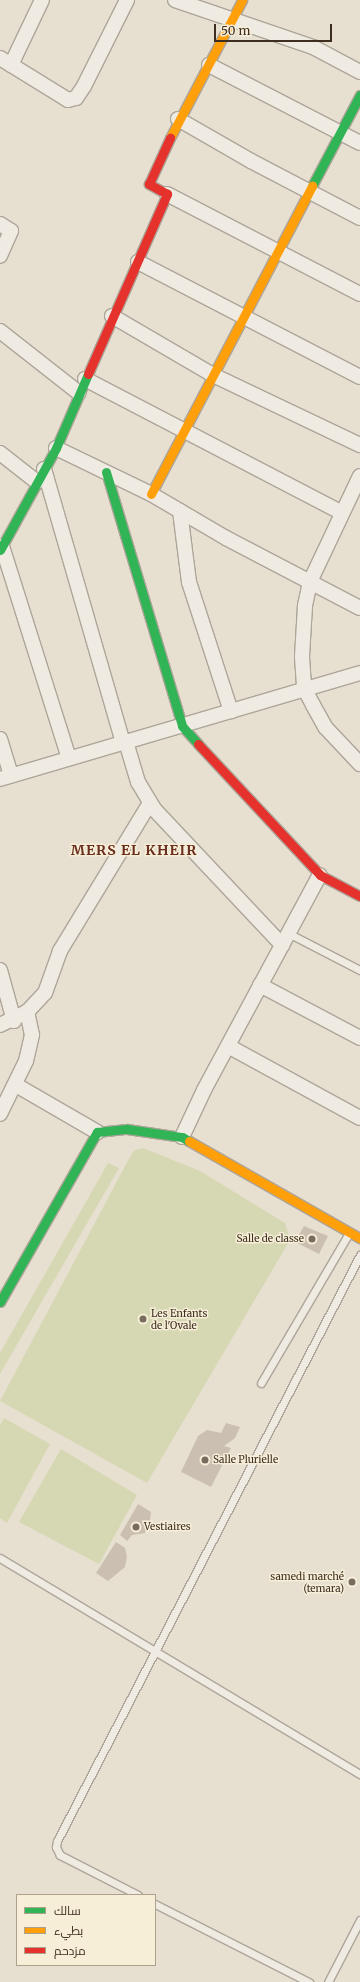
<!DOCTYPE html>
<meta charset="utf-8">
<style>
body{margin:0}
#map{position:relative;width:360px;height:1982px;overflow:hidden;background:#e7e0d1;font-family:Merriweather,Cairo,serif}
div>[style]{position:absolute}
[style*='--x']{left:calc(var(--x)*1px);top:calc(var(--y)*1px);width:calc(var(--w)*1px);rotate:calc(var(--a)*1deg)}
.green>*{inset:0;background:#d6d7b3}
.building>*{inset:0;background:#cbbfb2}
.roads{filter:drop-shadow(1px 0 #ada599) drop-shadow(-1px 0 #ada599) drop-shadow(0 1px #ada599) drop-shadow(0 -1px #ada599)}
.lane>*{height:7px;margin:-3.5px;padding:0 3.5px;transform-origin:3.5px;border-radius:3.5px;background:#efebe3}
.street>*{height:14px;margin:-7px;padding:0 7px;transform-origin:7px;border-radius:7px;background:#efebe3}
.fast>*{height:9px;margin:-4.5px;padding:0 4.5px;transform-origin:4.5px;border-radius:4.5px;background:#30b455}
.slow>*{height:9px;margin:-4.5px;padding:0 4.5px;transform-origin:4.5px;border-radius:4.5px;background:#ff9f0a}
.jam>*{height:9px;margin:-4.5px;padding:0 4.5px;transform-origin:4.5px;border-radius:4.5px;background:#e5322d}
.dots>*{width:11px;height:11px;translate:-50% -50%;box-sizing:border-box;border:2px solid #f7eed8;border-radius:50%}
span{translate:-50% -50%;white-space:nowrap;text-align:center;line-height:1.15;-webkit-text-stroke:3px #f7eed8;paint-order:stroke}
.poi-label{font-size:10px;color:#3d2e20}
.right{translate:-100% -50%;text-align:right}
.left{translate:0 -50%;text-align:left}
.district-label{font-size:14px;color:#6b2e1e;font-weight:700;letter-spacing:1px}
.legend{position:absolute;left:16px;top:1894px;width:140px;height:72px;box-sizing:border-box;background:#f7eed8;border:1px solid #ada18e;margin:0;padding:5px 7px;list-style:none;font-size:12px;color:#3d2e20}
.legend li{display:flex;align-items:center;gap:8px;height:20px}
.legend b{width:20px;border:1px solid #ada18e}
.scale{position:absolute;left:214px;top:24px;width:118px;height:18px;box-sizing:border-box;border:2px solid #3d2e20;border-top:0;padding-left:5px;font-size:12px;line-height:14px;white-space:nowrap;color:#3d2e20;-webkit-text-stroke:3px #f7eed8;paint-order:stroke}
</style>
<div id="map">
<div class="green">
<div style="clip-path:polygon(143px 1148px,200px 1171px,285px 1223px,290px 1240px,147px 1483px,0 1401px,131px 1155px,135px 1150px)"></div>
<div style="clip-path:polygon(108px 1163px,119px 1168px,0 1374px,0 1353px)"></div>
<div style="clip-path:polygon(4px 1418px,50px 1444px,7px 1523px,0 1518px,0 1425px)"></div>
<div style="clip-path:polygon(61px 1449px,137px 1495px,99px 1564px,19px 1522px)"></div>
</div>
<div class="building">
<div style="clip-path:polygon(304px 1226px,328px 1236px,319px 1254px,295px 1242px)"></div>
<div style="clip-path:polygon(226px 1423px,240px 1427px,235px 1438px,224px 1446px,231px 1448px,211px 1487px,181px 1472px,198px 1436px,207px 1430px,221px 1433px)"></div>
<div style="clip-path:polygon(138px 1504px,151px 1512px,150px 1521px,145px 1533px,132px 1535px,127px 1541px,120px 1535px)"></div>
<div style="clip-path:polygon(116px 1542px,125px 1548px,127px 1557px,125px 1567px,108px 1581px,96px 1573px)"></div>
</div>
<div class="roads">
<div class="lane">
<div style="--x:288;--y:933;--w:81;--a:27.2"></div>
<div style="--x:261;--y:1383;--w:174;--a:-59.6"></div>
<div style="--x:0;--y:1558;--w:420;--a:31"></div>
<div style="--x:138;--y:1895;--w:88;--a:-152.9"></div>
<div style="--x:60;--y:1855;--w:9;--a:-117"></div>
<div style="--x:56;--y:1847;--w:6;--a:-81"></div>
<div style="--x:57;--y:1841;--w:660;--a:-62.66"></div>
<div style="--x:155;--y:1904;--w:173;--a:26.9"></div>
<div style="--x:328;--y:1982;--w:70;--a:-62.7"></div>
</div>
<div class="street">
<div style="--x:175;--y:0;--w:146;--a:18.8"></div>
<div style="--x:313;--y:47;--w:53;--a:28"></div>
<div style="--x:0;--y:58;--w:80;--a:31.7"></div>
<div style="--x:68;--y:100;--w:8;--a:-14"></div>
<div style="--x:76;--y:98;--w:14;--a:-56"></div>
<div style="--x:84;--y:86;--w:96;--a:-63.4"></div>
<div style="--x:11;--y:65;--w:72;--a:-64.5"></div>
<div style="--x:209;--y:65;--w:170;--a:27.3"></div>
<div style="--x:178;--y:119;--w:84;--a:29.9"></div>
<div style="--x:251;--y:161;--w:123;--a:27.6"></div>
<div style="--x:167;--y:194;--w:217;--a:27.4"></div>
<div style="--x:0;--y:224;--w:13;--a:32"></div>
<div style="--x:11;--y:231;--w:27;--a:114"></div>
<div style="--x:138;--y:262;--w:250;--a:27.4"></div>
<div style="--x:112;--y:316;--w:117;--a:30.3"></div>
<div style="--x:213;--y:375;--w:163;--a:25.5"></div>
<div style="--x:0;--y:331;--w:100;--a:38.1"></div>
<div style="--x:85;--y:379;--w:288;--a:27.5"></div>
<div style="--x:56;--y:448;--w:106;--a:25.8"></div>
<div style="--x:151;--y:494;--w:87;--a:30.4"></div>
<div style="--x:226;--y:538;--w:151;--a:27.6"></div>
<div style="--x:0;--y:453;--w:47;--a:38.1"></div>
<div style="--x:44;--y:469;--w:285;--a:73.9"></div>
<div style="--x:360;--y:476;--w:117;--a:115.3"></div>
<div style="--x:310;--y:582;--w:25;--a:102"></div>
<div style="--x:305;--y:606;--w:51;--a:93.4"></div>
<div style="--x:302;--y:657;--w:31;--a:86"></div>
<div style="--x:304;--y:688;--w:19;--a:62"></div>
<div style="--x:313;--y:705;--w:26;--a:61"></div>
<div style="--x:326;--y:728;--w:50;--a:46.6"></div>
<div style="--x:180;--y:511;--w:72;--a:82.8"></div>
<div style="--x:189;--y:582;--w:136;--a:72"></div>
<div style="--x:2;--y:546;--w:222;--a:72.5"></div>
<div style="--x:0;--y:739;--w:38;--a:73"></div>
<div style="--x:126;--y:742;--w:42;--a:73.3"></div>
<div style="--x:138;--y:782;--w:31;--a:59"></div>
<div style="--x:154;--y:809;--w:187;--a:46.7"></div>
<div style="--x:0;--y:779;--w:375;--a:-16.4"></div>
<div style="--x:0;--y:970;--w:53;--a:74.6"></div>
<div style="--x:260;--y:985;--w:113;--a:27.9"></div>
<div style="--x:0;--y:1025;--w:30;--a:-26"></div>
<div style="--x:27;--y:1012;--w:26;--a:-47"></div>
<div style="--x:45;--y:993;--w:45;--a:-70.3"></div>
<div style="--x:60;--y:951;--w:173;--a:-58.7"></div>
<div style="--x:228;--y:1046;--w:150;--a:28.6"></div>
<div style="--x:16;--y:1085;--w:94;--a:30.1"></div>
<div style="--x:0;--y:1114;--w:59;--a:-63.9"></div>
<div style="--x:26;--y:1061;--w:27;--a:-77"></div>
<div style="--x:32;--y:1035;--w:24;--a:-102"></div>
<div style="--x:182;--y:1137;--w:52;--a:-64.9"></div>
<div style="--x:204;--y:1090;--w:244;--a:-61.7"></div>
</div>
<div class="fast">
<div style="--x:312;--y:186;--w:103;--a:-62.2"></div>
<div style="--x:106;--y:472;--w:265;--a:73.3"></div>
<div style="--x:182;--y:726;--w:24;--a:48"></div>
<div style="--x:0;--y:550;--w:116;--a:-61.2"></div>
<div style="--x:56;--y:448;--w:81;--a:-66.6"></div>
<div style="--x:0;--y:1302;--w:196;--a:-60.3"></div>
<div style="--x:97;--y:1132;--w:30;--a:-6"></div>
<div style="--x:127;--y:1129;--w:56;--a:8.3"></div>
<div style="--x:182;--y:1137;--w:8;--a:30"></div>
</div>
<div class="slow">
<div style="--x:170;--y:138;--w:156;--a:-62.4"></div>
<div style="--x:151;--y:494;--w:348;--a:-62.4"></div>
<div style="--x:189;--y:1141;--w:197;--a:29.6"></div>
</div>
<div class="jam">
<div style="--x:88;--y:374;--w:197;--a:-66.3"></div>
<div style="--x:167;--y:194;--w:21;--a:-151"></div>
<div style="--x:149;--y:184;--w:51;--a:-65.5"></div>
<div style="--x:198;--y:744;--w:179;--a:47"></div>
<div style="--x:320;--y:875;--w:45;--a:27.7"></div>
</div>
</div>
<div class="dots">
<div style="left:312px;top:1239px;background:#786c5e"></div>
<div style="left:143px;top:1319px;background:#786c5e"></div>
<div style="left:205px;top:1460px;background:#786c5e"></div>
<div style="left:136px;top:1527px;background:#786c5e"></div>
<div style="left:352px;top:1582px;background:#786c5e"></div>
</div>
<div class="poi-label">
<span class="right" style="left:304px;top:1239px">Salle de classe</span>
<span class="left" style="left:151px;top:1319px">Les Enfants<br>de l'Ovale</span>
<span class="left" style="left:213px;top:1460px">Salle Plurielle</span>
<span class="left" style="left:144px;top:1527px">Vestiaires</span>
<span class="right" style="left:344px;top:1582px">samedi marché<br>(temara)</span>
</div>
<div class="district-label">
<span style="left:134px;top:850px">MERS EL KHEIR</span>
</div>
<ul class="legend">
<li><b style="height:5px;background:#30b455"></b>سالك</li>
<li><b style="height:5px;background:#ff9f0a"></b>بطيء</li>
<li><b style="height:5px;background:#e5322d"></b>مزدحم</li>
</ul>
<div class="scale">50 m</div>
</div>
